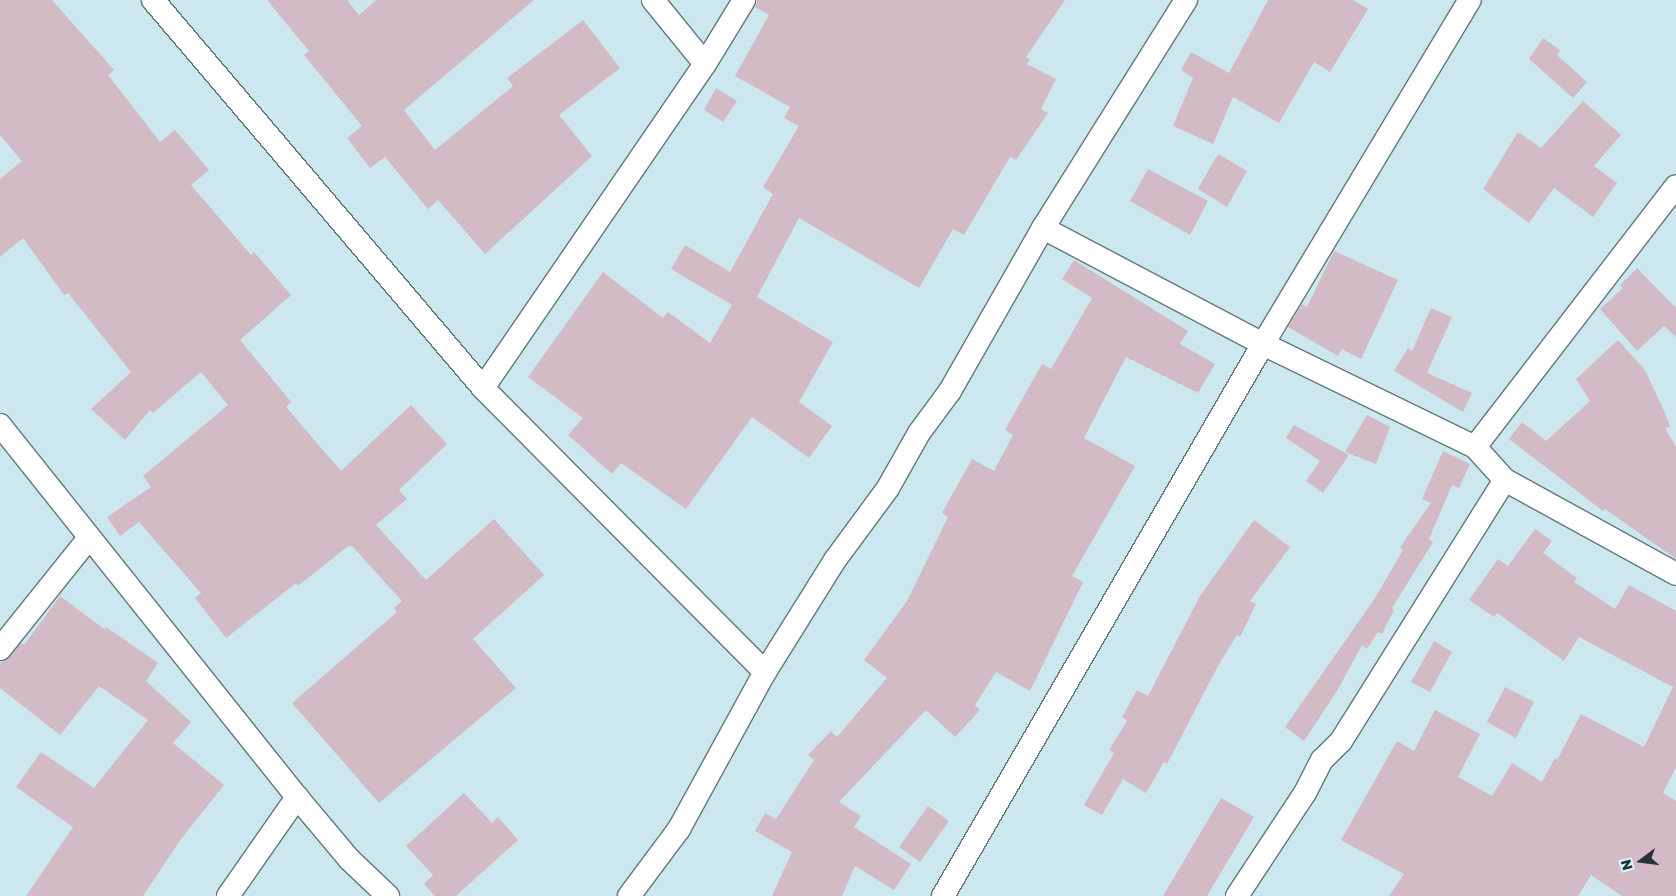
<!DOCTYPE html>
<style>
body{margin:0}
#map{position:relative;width:1676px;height:896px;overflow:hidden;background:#cde7ef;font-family:"Golos Text",sans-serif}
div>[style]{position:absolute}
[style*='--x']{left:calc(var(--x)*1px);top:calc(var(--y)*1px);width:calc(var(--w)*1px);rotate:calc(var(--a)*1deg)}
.building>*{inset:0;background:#d2bbc4}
.roads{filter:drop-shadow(1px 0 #61797f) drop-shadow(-1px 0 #61797f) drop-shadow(0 1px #61797f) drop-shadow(0 -1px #61797f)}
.street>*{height:22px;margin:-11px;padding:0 11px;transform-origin:11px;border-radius:11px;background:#fff}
span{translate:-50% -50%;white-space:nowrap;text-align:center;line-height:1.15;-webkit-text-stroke:4px #daf4fc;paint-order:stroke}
.north{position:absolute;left:1616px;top:836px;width:50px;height:50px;-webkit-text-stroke:4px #daf4fc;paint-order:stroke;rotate:255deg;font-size:14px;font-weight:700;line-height:20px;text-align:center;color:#283235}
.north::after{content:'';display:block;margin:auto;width:18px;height:22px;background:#283235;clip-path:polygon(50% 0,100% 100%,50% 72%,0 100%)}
</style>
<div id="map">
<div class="building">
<div style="clip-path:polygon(0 0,52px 0,114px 70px,108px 75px,160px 142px,175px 130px,209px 170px,191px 185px,251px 255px,254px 252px,291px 295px,240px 340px,291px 402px,286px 407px,341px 471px,411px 405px,447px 444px,399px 490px,407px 499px,376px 525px,426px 580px,494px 519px,544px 575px,473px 639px,516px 688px,379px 803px,292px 703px,397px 612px,394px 608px,402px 601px,352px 546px,347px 547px,298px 586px,296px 583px,226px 638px,195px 598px,201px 593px,139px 522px,120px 536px,107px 517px,151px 487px,143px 476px,228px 405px,201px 372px,153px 413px,150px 410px,125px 440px,91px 409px,131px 372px,68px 293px,64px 295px,23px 238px,0 257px,0 179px,22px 161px,0 135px)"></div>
<div style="clip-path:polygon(267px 0,347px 0,359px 15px,376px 0,534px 0,404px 110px,435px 150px,513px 86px,507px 78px,583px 20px,620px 68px,559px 115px,592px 156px,485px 254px,438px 200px,428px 209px,385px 157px,370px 168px,347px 138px,362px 126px,304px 55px,309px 51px)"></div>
<div style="clip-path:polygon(757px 0,1065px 0,1026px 57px,1030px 59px,1027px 64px,1056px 79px,1041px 109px,1048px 113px,1016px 160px,1010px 157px,964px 235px,953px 229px,919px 288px,799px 218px,757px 297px,833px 342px,799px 402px,832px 426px,809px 458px,752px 417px,686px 509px,621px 463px,612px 474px,568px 435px,583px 418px,528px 377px,603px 272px,663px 318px,668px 312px,710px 343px,732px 305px,671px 269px,685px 245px,730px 272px,773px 194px,763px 187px,799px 126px,784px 118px,790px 107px,735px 76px,769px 15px,755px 7px)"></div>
<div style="clip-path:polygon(1268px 0,1353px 0,1368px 9px,1330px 72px,1314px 62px,1279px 123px,1233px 97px,1213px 144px,1173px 126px,1193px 78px,1181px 70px,1191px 52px,1229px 73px)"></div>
<div style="clip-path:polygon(1543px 38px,1560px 50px,1557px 55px,1587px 82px,1573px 98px,1529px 59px)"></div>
<div style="clip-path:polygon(716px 88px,737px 101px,723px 122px,704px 110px)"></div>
<div style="clip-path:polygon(1583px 101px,1621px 135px,1594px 166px,1617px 183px,1593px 217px,1554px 188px,1529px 223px,1483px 189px,1518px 132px,1541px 148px)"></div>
<div style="clip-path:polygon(1218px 154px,1247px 171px,1227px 207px,1198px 189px)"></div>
<div style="clip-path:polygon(1148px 169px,1208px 201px,1190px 235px,1130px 201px)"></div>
<div style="clip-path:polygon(1334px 251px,1398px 280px,1361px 359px,1342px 349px,1338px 356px,1288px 327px,1302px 304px,1307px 307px)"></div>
<div style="clip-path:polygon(1074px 260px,1188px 331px,1180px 344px,1215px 364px,1198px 393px,1126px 357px,1084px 438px,1135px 466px,1072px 576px,1083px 582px,1030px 691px,996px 672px,975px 705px,980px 710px,955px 737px,926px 710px,839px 802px,861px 816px,854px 827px,911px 864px,894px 890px,855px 866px,842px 896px,772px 896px,792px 852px,755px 831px,765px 813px,776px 819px,814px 760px,808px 755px,831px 731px,837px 737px,887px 678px,864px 660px,907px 601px,948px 517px,942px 513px,972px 459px,994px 471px,1013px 435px,1005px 430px,1020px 403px,1042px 364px,1051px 369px,1092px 298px,1062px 279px)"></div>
<div style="clip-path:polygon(1637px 268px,1676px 308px,1676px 337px,1664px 326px,1637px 351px,1600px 309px,1623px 288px,1620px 285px)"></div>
<div style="clip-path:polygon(1431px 308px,1452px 317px,1427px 373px,1472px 393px,1463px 412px,1394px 371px,1408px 348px,1412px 351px)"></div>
<div style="clip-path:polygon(1618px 340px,1645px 370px,1665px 413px,1670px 427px,1665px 428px,1676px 447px,1676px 559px,1605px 509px,1603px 511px,1509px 439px,1522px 422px,1546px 441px,1590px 401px,1576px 379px)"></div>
<div style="clip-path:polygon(1367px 415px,1390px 427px,1376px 464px,1345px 452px)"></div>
<div style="clip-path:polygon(1294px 425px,1349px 455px,1323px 493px,1306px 481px,1320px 461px,1286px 438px)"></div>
<div style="clip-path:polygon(1443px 451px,1470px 464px,1459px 488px,1452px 485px,1429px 539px,1433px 542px,1392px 608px,1394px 610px,1382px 634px,1378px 632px,1367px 649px,1362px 645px,1337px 691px,1304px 741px,1285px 727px,1375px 598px,1403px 550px,1400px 547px,1431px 503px,1422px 499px)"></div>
<div style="clip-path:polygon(1254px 520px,1290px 547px,1250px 601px,1256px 604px,1240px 637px,1237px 635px,1218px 666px,1167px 764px,1164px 762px,1146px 793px,1123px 779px,1102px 815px,1084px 805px,1114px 753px,1109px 750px,1127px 721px,1122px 717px,1137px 690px,1148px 696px,1200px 596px)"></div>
<div style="clip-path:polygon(1535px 529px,1552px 541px,1543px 553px,1577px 578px,1574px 582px,1615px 609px,1629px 585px,1676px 611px,1676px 767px,1663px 793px,1676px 801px,1676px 896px,1622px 896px,1591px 875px,1578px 896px,1389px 896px,1404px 874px,1341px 840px,1397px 741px,1414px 751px,1435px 710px,1480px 734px,1458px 777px,1492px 796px,1512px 763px,1542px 782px,1555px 758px,1557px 760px,1581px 714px,1644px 747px,1673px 687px,1579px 637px,1564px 661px,1497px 613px,1494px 617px,1469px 600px,1498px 559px,1508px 566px)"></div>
<div style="clip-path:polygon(60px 596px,104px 629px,106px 627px,158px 663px,146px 681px,191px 722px,173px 743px,224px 785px,181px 839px,143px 896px,26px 896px,73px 827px,16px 787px,41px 752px,94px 788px,148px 720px,99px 686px,60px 735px,0 688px,0 664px,21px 643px,24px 645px)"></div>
<div style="clip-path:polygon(1434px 641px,1452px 652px,1430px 692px,1411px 682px)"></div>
<div style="clip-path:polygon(1505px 687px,1534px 702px,1516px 738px,1487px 722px)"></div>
<div style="clip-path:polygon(464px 793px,492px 823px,498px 817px,518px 840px,456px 896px,435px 896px,424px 884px,433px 875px,406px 846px)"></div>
<div style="clip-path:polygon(1221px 798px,1254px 817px,1207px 896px,1163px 896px)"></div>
<div style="clip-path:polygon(928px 806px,949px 821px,920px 862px,899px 847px)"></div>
</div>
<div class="roads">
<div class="street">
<div style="--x:153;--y:0;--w:509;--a:49.62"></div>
<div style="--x:483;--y:388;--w:400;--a:45.2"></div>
<div style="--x:653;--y:0;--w:82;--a:50.9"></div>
<div style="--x:1043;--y:228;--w:249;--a:27.8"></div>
<div style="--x:1263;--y:344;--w:236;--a:25.9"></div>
<div style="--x:1475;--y:447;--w:45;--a:47.7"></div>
<div style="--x:1505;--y:480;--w:195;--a:28.8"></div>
<div style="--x:483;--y:388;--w:393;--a:-55.6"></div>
<div style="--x:705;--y:64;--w:75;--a:-58.6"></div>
<div style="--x:0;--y:425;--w:476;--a:51.4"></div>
<div style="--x:297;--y:797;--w:81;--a:50"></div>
<div style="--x:349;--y:859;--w:54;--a:43.5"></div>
<div style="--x:1475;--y:447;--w:329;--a:-52.4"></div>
<div style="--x:0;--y:649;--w:142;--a:-51.3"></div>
<div style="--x:228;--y:896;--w:121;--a:-55.1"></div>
<div style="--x:629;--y:896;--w:84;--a:-53.3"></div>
<div style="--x:679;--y:829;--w:179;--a:-61.3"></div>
<div style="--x:765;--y:672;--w:132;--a:-58"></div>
<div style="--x:835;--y:560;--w:89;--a:-53.6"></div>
<div style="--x:888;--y:488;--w:63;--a:-60.6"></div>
<div style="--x:919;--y:433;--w:52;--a:-53.6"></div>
<div style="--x:950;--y:391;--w:188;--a:-60.3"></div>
<div style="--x:1043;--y:228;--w:269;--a:-57.9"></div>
<div style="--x:943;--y:896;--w:638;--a:-59.9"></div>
<div style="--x:1263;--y:344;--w:401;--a:-59"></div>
<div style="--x:1237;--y:896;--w:123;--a:-56.6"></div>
<div style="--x:1305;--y:793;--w:37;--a:-63"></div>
<div style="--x:1322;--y:760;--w:27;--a:-45"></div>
<div style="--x:1341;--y:741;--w:308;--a:-57.9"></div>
</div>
</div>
<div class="north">N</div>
</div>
